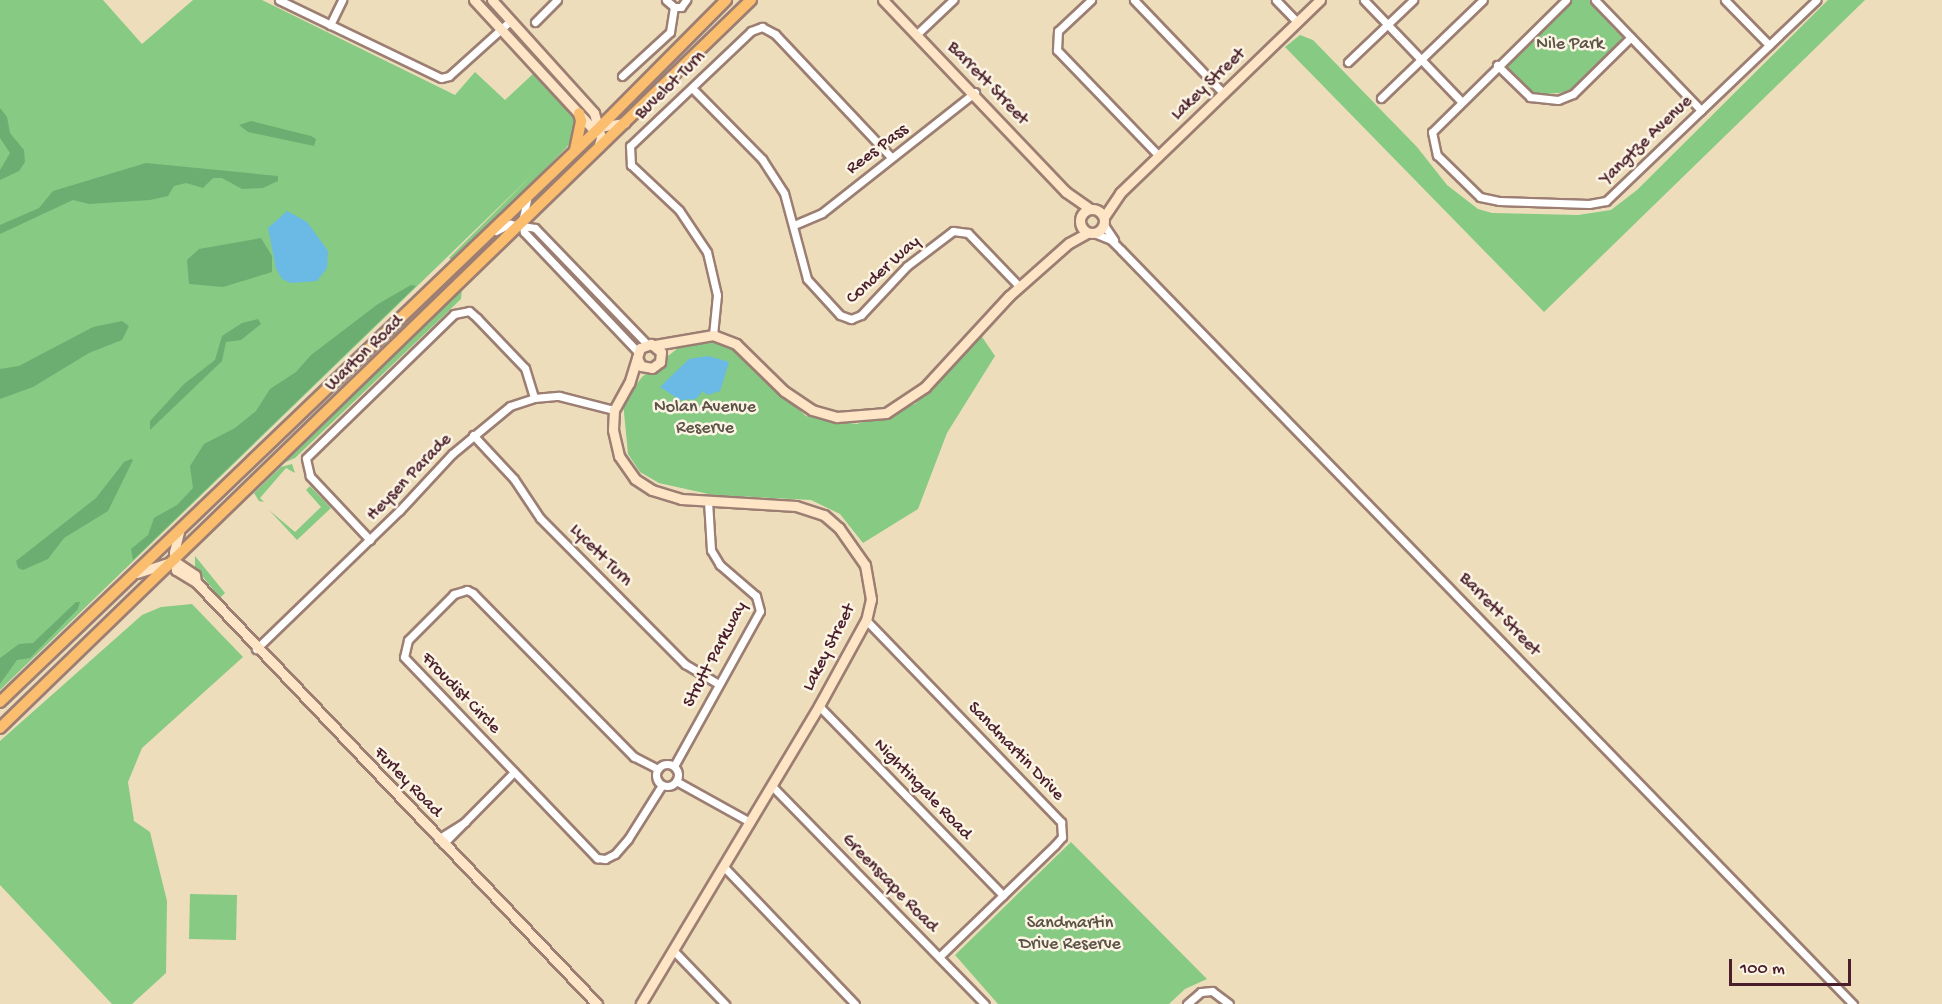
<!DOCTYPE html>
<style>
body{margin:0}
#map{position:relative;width:1942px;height:1004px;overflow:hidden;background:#edb;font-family:"Gochi Hand",sans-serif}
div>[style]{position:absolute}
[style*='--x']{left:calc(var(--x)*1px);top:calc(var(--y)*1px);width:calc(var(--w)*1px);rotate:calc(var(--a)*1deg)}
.green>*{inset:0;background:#86ca84}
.forest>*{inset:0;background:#6cae72}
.water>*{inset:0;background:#6bb9e5}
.roads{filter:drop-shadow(2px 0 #9c7e73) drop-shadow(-2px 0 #9c7e73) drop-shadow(0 2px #9c7e73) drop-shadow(0 -2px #9c7e73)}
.street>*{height:7px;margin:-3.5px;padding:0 3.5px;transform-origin:3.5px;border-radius:3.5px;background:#fff}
.street>.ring{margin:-3.5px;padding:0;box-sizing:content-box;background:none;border:7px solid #fff;border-radius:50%}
.secondary>*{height:9px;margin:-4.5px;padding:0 4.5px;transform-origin:4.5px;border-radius:4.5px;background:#fde5c5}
.secondary>.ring{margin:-4.5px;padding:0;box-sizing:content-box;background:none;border:9px solid #fde5c5;border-radius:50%}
.primary>*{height:10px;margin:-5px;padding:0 5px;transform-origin:5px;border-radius:5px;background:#fabe6e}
span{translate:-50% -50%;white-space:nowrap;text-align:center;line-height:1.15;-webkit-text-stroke:5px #fcf5e5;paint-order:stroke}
.park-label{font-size:18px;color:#5c5246}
.street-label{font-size:18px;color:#4a1f2b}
.scale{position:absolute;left:1729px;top:959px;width:122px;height:27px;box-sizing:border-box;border:3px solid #4a1f2b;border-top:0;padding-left:8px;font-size:18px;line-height:21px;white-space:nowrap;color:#4a1f2b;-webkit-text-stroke:4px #fcf5e5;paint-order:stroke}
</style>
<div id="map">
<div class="green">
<div style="clip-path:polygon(0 0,103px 0,142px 44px,193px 0,262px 0,455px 95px,475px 72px,505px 100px,535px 72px,577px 120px,575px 135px,567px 147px,498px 218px,453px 261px,449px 258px,535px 172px,0 690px)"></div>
<div style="clip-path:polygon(1572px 0,1589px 0,1615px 30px,1621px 33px,1622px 39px,1568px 92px,1536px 95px,1507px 71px,1505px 64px)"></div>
<div style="clip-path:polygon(1828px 0,1865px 0,1544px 312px,1285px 47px,1300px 35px,1313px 40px,1417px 147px,1447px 185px,1478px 209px,1492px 213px,1578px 215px,1611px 210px,1637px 190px)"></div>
<div style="clip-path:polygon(462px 289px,461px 299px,295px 458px,279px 465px)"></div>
<div style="clip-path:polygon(980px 334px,995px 356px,947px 433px,918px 509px,863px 543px,840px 514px,811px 500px,713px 495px,659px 483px,640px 472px,628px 454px,623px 402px,642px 377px,683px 344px,705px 340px,730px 346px,806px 416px,857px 424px,915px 404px)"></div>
<div style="clip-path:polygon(292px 464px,295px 473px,286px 468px,260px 498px,264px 502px,259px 501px,254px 493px,281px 467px)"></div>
<div style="clip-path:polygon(310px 486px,331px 508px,297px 540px,269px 510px,295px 532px,321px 507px,306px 490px)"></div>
<div style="clip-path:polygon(195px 556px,225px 593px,220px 598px,195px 567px)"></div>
<div style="clip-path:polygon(192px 604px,243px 657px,142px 748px,128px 782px,134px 821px,150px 832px,167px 901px,166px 973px,132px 1004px,112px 1004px,0 885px,0 741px,142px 615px,161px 607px)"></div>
<div style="clip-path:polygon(1071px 842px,1207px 979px,1185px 989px,1169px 1004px,998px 1004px,955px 955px)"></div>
<div style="clip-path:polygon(190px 894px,237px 895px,236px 940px,189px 939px)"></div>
</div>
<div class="forest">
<div style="clip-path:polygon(0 108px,7px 117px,10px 133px,24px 150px,25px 162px,19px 171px,0 180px,0 170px,10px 153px,0 138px)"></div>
<div style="clip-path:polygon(251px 121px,311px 136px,316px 139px,314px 146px,248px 132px,239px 125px)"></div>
<div style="clip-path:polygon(146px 163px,278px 176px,278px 181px,263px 188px,242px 189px,222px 178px,213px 178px,203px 188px,186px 183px,174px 186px,168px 196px,150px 200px,89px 204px,73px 200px,0 234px,0 225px,39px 208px,53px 191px)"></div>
<div style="clip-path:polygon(261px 238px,272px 256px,272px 272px,223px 287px,189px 284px,187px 260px,199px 249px)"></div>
<div style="clip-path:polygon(411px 285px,416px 286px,133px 560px,131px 549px,148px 535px,154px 518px,177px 505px,193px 488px,190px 466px,204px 444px,235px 428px,256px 411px,270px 389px,296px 372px,311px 355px,378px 304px)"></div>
<div style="clip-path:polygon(258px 319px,261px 324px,241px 340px,226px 342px,222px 361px,150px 430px,150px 421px,184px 384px,215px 360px,222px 336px,242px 323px)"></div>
<div style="clip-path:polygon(122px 321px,129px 326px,122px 340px,89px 353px,33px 387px,0 399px,0 369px,19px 366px,93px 327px)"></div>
<div style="clip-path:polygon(131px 459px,133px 460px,108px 511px,64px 538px,48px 559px,23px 570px,18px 568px,16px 561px,96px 498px,124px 462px)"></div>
<div style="clip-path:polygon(76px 602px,80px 602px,78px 609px,30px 658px,17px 660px,0 684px,0 658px,19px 644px,33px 643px)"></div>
</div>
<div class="water">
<div style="clip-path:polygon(287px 211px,307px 222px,328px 251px,327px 268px,317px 281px,291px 283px,282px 279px,276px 268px,268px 228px)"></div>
<div style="clip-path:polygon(708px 356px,729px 362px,720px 391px,707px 395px,703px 391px,696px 399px,680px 400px,660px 387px,689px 359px)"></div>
</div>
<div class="roads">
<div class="street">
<div style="--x:279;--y:0;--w:180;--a:25.7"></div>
<div style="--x:441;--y:78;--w:8;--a:-14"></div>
<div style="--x:449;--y:76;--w:82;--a:-42"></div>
<div style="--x:666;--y:0;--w:11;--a:41"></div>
<div style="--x:674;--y:7;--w:7;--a:0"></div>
<div style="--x:681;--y:7;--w:9;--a:-54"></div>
<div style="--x:1091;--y:0;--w:45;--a:136.8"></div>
<div style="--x:1058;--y:31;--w:19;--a:93"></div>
<div style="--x:1057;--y:50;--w:147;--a:46.1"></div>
<div style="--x:1134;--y:0;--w:130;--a:46.2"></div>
<div style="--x:1276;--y:0;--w:30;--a:46"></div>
<div style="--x:1364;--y:0;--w:140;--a:46.2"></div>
<div style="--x:1566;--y:0;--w:188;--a:135.4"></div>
<div style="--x:1432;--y:132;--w:24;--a:78"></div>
<div style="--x:1437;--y:155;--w:60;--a:44.3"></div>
<div style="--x:1480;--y:197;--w:19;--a:12"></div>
<div style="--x:1499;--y:201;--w:90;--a:1.9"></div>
<div style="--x:1589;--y:204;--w:17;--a:-10"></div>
<div style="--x:1606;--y:201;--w:291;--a:-43.7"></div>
<div style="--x:1595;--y:0;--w:153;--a:46.1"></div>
<div style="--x:1725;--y:0;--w:63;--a:45.6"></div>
<div style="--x:535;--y:22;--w:31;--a:-45"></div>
<div style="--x:330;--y:25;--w:28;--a:-64"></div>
<div style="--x:917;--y:34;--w:50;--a:-43.4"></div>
<div style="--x:1348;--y:62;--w:90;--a:-43.6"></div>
<div style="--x:1497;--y:65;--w:46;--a:44.1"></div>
<div style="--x:1530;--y:97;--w:28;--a:6"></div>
<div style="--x:1558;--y:100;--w:16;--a:-22"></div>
<div style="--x:1573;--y:94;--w:81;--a:-44.5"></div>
<div style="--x:622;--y:76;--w:65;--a:-42.5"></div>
<div style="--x:670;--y:32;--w:25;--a:-81"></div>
<div style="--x:692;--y:88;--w:100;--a:45.4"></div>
<div style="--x:762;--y:159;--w:40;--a:57.1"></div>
<div style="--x:784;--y:193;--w:89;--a:75"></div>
<div style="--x:807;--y:279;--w:49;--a:47.5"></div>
<div style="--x:840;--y:315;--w:12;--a:20"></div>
<div style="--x:851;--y:319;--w:11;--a:-22"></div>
<div style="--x:861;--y:315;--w:67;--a:-46.8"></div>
<div style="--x:907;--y:266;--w:58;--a:-37.3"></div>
<div style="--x:953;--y:231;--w:15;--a:8"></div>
<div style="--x:968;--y:233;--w:74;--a:46.1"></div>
<div style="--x:1381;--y:98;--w:141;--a:-43.9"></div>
<div style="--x:527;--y:200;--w:23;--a:103"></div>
<div style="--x:522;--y:222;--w:10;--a:79"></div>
<div style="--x:524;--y:232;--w:164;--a:46.5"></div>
<div style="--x:794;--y:225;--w:30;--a:-23"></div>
<div style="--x:822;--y:213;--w:195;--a:-38.3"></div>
<div style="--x:1104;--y:225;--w:18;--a:56"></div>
<div style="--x:496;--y:231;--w:16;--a:-27"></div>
<div style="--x:510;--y:224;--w:25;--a:9"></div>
<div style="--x:535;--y:228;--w:161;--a:46"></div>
<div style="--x:1094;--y:233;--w:18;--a:22"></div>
<div style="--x:1111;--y:240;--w:14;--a:45"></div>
<div style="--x:1121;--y:250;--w:1051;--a:45.85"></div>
<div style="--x:713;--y:335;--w:40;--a:-84.3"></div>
<div style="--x:717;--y:295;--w:44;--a:-103.1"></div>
<div style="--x:707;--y:252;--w:50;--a:-123.7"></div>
<div style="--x:679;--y:210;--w:66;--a:-136.8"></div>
<div style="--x:631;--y:165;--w:19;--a:-93"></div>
<div style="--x:630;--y:146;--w:167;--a:-43.5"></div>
<div style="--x:751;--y:31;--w:12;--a:-20"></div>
<div style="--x:762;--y:27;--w:15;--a:28"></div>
<div style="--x:775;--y:34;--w:168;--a:46.7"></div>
<div style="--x:473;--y:435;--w:60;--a:47"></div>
<div style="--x:514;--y:479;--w:47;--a:56.3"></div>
<div style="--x:540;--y:518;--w:206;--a:45.2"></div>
<div style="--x:685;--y:664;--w:39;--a:31"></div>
<div style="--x:370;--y:540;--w:88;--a:-133.2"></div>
<div style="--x:310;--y:476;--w:18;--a:-103"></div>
<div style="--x:306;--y:458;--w:206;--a:-44.2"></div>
<div style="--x:454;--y:314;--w:15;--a:-11"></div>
<div style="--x:469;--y:311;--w:11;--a:41"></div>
<div style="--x:477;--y:318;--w:69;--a:46.2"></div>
<div style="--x:525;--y:368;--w:31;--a:73"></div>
<div style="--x:866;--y:620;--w:281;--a:46"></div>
<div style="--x:1061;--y:822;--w:15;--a:86"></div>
<div style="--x:1062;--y:837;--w:11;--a:131"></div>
<div style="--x:1055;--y:845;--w:161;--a:136"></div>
<div style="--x:256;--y:649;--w:199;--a:-44"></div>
<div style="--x:399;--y:511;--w:78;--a:-47.1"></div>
<div style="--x:452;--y:454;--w:75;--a:-39.6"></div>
<div style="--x:510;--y:406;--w:25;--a:-18"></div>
<div style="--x:534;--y:398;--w:25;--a:-5"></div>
<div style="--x:559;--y:396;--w:57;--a:14.3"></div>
<div style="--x:819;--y:706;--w:264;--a:45.8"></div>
<div class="ring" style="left:656px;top:764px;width:15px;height:15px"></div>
<div style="--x:674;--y:766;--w:177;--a:-61"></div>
<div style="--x:760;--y:611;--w:16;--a:-105"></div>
<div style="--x:756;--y:596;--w:48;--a:-139.3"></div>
<div style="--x:720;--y:565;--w:17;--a:-121"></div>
<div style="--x:711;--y:550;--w:49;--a:-93.5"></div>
<div style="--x:658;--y:769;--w:27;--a:-153"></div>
<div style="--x:634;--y:757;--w:230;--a:-134.5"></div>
<div style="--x:473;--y:593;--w:7;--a:-153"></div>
<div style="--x:467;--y:590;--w:14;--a:163"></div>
<div style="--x:454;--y:594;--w:65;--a:135"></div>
<div style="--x:408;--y:640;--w:17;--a:103"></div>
<div style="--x:404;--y:657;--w:279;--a:46.2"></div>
<div style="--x:597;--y:858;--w:8;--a:7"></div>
<div style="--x:605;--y:859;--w:11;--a:-27"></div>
<div style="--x:615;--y:854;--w:20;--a:-49"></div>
<div style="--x:628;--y:839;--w:64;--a:-57.8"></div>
<div style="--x:676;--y:781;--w:85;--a:29"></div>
<div style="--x:771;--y:785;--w:306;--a:45.7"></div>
<div style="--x:438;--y:839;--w:32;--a:-32"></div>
<div style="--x:443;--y:844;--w:101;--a:-45.4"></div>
<div style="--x:725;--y:868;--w:188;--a:46.3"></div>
<div style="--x:674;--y:951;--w:74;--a:46.1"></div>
<div style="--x:1187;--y:1004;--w:18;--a:-41"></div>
<div style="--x:1201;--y:992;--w:11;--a:-5"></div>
<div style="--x:1212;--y:991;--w:21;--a:37"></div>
</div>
<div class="secondary">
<div style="--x:474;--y:0;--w:174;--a:47.3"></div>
<div style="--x:592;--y:128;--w:33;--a:-9"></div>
<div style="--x:492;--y:0;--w:152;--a:47.9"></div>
<div style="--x:594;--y:113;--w:26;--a:74"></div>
<div style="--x:601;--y:138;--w:10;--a:107"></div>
<div style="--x:883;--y:0;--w:265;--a:46.4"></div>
<div style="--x:1066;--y:192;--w:29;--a:35"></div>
<div class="ring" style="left:1080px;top:209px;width:15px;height:15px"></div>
<div style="--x:1104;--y:217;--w:29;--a:-56"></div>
<div style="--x:1120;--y:193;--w:278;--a:-44"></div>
<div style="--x:655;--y:345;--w:59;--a:-9.8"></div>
<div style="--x:713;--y:335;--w:25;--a:21"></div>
<div style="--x:736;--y:344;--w:67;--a:44.4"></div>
<div style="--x:784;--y:391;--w:34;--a:34"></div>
<div style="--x:812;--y:410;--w:26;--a:16"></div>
<div style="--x:837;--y:417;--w:49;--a:-4.7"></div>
<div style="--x:886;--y:413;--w:47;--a:-33.7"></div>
<div style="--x:925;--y:387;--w:124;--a:-47.3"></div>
<div style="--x:1009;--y:296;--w:80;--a:-41.5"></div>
<div style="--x:1069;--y:243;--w:21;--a:-29"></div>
<div style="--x:637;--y:358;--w:9;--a:63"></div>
<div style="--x:641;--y:366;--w:11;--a:10"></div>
<div style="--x:652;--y:368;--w:10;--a:-37"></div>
<div style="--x:660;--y:362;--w:10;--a:-84"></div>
<div style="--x:661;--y:352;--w:13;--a:-141"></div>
<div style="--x:651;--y:344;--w:12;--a:160"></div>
<div style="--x:640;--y:348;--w:37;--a:107"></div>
<div style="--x:629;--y:383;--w:31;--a:119"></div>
<div style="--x:614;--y:410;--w:20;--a:93"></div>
<div style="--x:613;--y:430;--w:27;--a:77"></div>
<div style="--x:619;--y:456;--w:28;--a:55"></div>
<div style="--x:635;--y:479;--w:20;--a:33"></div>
<div style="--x:652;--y:490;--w:30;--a:17"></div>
<div style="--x:681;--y:499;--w:115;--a:3.5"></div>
<div style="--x:796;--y:506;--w:29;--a:18"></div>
<div style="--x:824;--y:515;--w:20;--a:41"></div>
<div style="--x:839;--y:528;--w:45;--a:54.9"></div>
<div style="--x:865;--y:565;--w:35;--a:80"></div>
<div style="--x:871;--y:599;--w:22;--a:103"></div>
<div style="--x:866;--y:620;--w:98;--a:118.7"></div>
<div style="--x:819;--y:706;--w:347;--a:120.9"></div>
<div style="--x:179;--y:532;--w:21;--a:104"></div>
<div style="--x:174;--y:552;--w:18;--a:84"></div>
<div style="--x:176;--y:570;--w:23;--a:31"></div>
<div style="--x:196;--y:582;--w:582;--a:46.46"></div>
<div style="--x:137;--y:573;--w:39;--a:-18"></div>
<div style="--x:174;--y:561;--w:25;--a:34"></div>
<div style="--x:195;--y:575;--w:7;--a:82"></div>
</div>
<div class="primary">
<div style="--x:575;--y:150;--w:30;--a:-78"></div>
<div style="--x:581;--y:121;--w:8;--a:-104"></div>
<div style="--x:0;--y:702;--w:831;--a:-43.78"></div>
<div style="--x:600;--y:127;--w:179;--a:-45.2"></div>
<div style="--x:0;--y:728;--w:1046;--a:-44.11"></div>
</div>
</div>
<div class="park-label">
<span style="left:1570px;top:45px">Nile Park</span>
<span style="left:705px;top:419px">Nolan Avenue<br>Reserve</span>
<span style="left:1070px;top:935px">Sandmartin<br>Drive Reserve</span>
</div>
<div class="street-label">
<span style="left:987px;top:84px;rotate:46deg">Barrett Street</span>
<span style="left:1209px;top:85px;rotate:-44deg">Lakey Street</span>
<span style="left:671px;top:86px;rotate:-44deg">Buvelot Turn</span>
<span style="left:1647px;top:141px;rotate:-44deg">Yangtze Avenue</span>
<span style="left:878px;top:150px;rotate:-37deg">Rees Pass</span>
<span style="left:884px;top:271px;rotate:-42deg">Conder Way</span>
<span style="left:365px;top:354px;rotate:-44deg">Warton Road</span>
<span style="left:410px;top:478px;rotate:-46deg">Heysen Parade</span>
<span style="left:600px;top:556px;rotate:45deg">Lycett Turn</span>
<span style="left:1499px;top:615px;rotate:46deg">Barrett Street</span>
<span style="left:830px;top:648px;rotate:-63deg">Lakey Street</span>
<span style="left:716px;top:655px;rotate:-62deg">Strutt Parkway</span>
<span style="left:460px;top:694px;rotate:46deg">Froudist Circle</span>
<span style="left:1015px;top:752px;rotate:46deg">Sandmartin Drive</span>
<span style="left:407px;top:783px;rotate:46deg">Furley Road</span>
<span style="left:922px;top:790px;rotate:46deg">Nightingale Road</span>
<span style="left:889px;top:884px;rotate:46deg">Greenscape Road</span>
</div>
<div class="scale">100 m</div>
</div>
